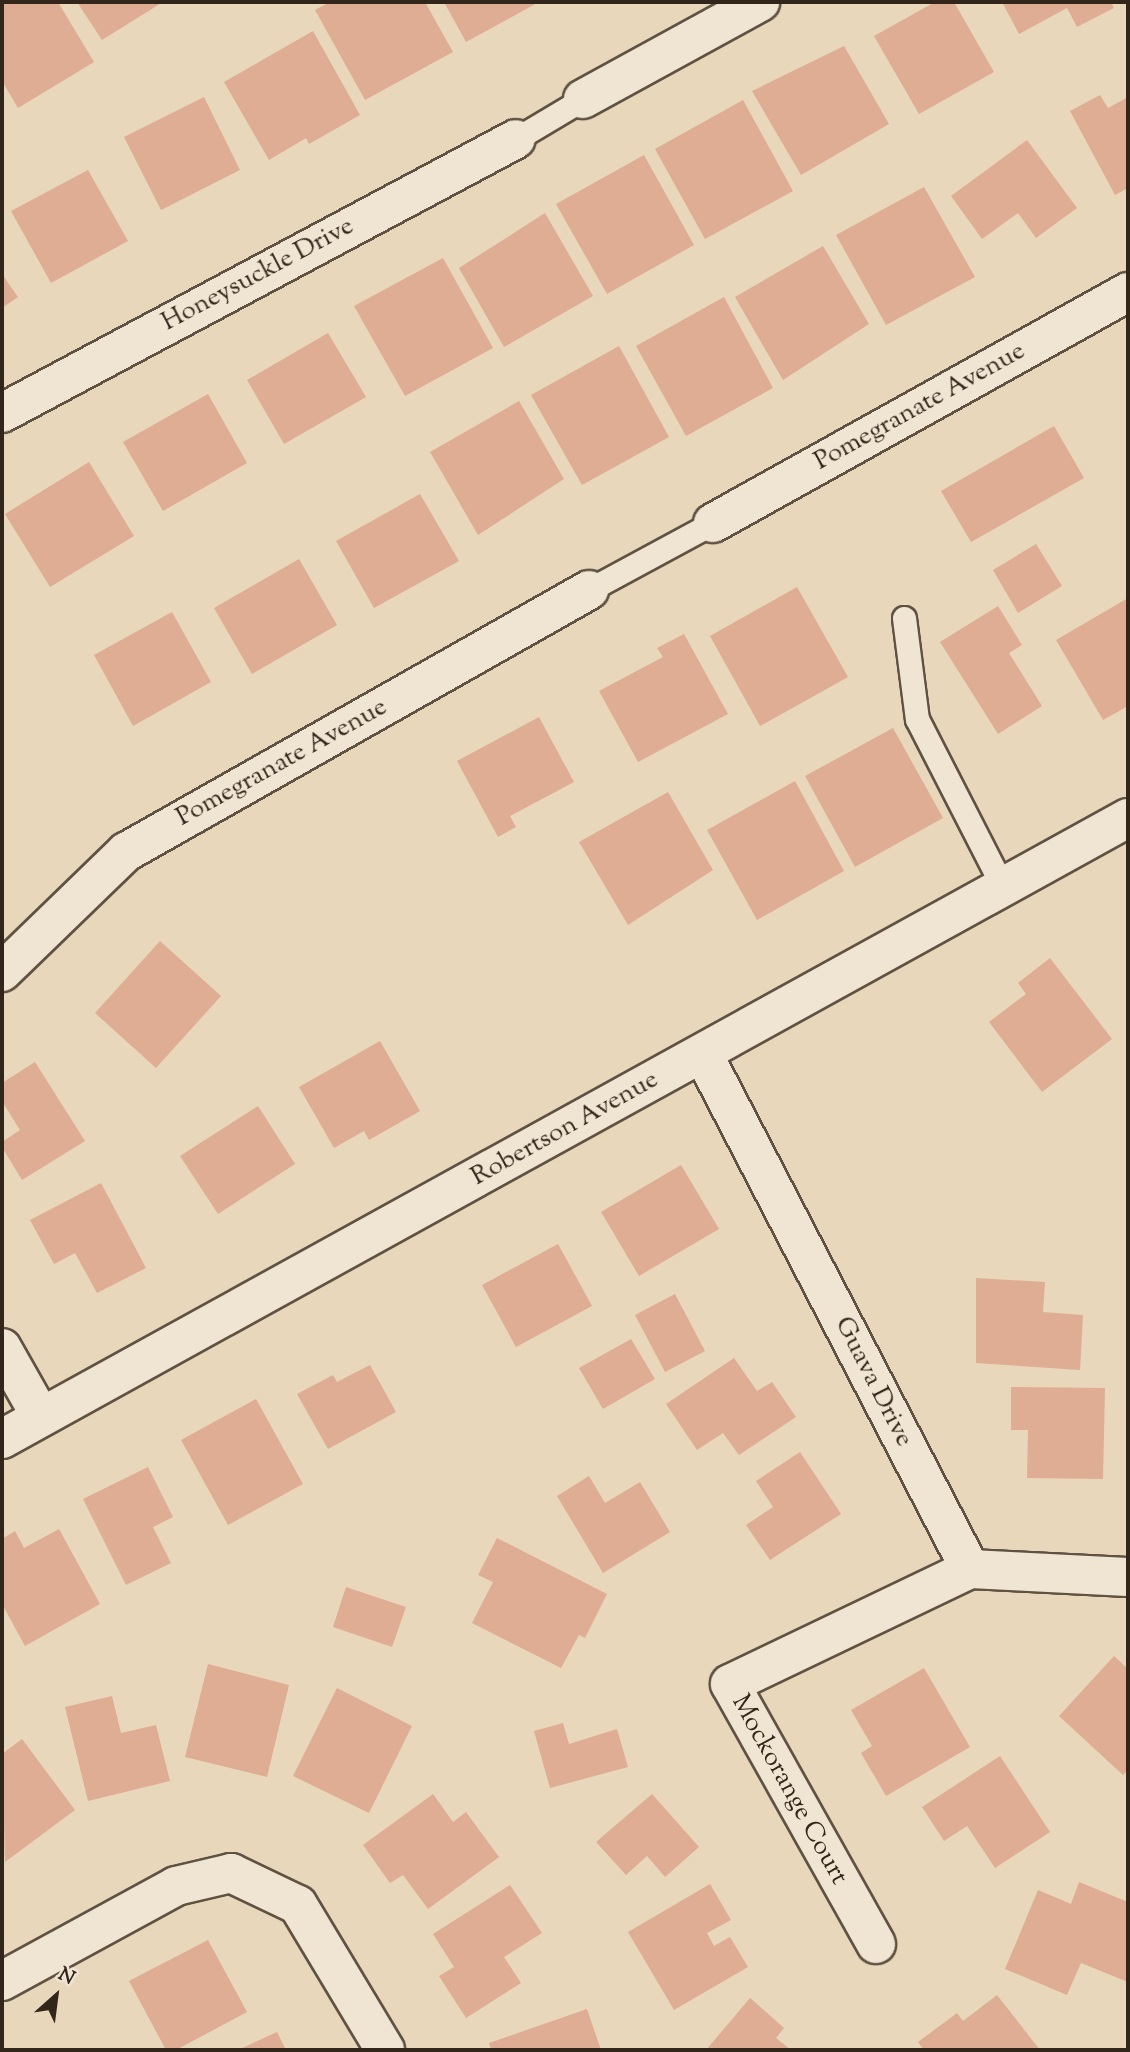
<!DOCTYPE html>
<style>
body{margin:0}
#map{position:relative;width:1130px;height:2052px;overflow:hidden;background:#e8d7bb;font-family:"Sorts Mill Goudy",serif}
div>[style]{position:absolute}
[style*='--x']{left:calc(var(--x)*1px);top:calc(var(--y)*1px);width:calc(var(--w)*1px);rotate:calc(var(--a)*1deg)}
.building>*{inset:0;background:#dfac94}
.roads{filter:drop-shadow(2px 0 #5f5242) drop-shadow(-2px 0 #5f5242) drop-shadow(0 2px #5f5242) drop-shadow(0 -2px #5f5242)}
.lane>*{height:23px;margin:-11.5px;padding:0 11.5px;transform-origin:11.5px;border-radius:11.5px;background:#f0e5d3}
.street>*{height:38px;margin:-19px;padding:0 19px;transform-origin:19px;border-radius:19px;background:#f0e5d3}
span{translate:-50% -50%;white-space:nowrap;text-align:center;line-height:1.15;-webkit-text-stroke:7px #f0e5d3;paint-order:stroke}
.street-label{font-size:26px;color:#312619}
.frame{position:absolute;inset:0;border:4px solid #312619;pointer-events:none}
.north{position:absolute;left:21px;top:1961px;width:70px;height:70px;-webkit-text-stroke:5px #f0e5d3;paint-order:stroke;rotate:28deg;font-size:19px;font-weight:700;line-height:28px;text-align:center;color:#312619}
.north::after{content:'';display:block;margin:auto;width:24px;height:32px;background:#312619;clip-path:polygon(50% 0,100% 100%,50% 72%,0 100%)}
</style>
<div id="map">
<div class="building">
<div style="clip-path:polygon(2px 2px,58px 2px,94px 62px,18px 108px,2px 81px)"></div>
<div style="clip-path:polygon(77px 2px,163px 2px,102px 40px)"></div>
<div style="clip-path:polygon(330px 2px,425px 2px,453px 52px,365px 100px,315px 10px)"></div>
<div style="clip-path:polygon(444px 2px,539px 2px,466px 42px)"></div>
<div style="clip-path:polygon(935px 2px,954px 2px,994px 72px,919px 114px,874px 36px)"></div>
<div style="clip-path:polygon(1002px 2px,1111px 2px,1114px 8px,1077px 27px,1067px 8px,1019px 34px)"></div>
<div style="clip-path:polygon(313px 31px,360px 115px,309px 144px,306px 138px,269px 160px,224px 82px)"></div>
<div style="clip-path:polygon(844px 46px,889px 124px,801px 175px,752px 91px)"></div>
<div style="clip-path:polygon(1100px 95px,1108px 108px,1128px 97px,1128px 188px,1115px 195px,1070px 111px)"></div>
<div style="clip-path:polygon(204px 97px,240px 170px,161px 210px,124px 137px)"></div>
<div style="clip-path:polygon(743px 100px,793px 191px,705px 239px,655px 149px)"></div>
<div style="clip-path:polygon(1027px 140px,1077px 208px,1036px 238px,1018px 213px,982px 239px,951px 196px)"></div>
<div style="clip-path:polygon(644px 155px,694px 245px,607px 294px,556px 204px)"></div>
<div style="clip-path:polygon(88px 170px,128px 241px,51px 283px,11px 211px)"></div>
<div style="clip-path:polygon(924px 187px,975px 277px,886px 325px,836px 235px)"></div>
<div style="clip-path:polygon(545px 213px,593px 296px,504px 347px,459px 268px)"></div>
<div style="clip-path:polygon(823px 246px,869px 324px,783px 380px,735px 297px)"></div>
<div style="clip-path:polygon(443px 258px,493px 348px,405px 396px,354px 306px)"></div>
<div style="clip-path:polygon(2px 274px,18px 297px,2px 308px)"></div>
<div style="clip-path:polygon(724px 297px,773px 388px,686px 436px,636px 346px)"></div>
<div style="clip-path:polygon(328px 333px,366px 397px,284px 444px,247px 380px)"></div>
<div style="clip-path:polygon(619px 346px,669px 437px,582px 485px,531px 395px)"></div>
<div style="clip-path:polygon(208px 394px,247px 463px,163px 511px,123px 442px)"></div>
<div style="clip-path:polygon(519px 401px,564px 479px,478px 535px,430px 452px)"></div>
<div style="clip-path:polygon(1054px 426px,1084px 478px,971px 542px,941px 491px)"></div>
<div style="clip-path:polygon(89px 462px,134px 536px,50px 587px,5px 514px)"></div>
<div style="clip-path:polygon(420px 494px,459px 561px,374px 608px,336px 541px)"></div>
<div style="clip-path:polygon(1036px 544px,1062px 586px,1018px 613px,993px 570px)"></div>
<div style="clip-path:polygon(299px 559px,337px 625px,252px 674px,214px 608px)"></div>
<div style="clip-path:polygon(797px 587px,848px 677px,760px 726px,710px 636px)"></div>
<div style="clip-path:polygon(1128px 598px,1128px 706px,1103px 720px,1056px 640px)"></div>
<div style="clip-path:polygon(998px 606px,1022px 645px,1009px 653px,1042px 706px,998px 734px,940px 642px)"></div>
<div style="clip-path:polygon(172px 612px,211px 682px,133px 726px,94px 655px)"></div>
<div style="clip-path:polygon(684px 634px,728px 714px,638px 762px,599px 691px,663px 657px,657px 648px)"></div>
<div style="clip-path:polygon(539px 717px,574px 782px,510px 816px,516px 827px,498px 837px,457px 761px)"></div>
<div style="clip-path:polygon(893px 728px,943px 818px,855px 867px,805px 776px)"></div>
<div style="clip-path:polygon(795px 781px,844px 871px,757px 920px,707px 830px)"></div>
<div style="clip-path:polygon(668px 792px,713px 870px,628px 925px,579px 842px)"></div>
<div style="clip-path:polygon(160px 941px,221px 996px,156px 1068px,95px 1013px)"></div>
<div style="clip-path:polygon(1050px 958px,1112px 1039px,1042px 1092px,989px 1022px,1026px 994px,1018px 983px)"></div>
<div style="clip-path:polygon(380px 1041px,420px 1111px,369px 1140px,364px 1131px,334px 1148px,299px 1087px)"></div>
<div style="clip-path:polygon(35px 1062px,85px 1141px,22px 1180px,2px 1147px,2px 1142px,20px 1130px,2px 1101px,2px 1083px)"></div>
<div style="clip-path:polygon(258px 1106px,295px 1164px,218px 1214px,180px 1156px)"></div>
<div style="clip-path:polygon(681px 1165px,719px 1229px,639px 1276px,601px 1212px)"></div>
<div style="clip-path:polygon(101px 1183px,146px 1268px,97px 1293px,75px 1253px,54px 1264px,30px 1220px)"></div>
<div style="clip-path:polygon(558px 1244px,592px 1306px,516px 1347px,482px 1285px)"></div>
<div style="clip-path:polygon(976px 1278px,1045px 1282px,1043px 1312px,1083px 1315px,1080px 1370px,976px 1363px)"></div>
<div style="clip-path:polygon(675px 1294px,705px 1351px,665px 1372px,635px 1315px)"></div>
<div style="clip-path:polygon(631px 1339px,655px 1379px,603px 1409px,579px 1368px)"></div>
<div style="clip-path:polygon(734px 1358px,757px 1391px,772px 1382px,796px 1417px,739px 1455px,723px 1433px,697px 1450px,666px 1404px)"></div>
<div style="clip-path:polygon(370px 1365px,396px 1412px,328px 1449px,297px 1394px,333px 1375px,337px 1382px)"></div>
<div style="clip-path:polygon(1011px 1387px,1105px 1388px,1103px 1479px,1027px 1478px,1028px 1430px,1011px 1430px)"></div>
<div style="clip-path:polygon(256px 1399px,303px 1484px,228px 1525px,181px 1440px)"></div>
<div style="clip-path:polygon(800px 1452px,841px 1514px,770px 1560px,746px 1525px,773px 1507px,756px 1481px)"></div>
<div style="clip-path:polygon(148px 1467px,173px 1517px,153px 1527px,171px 1563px,126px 1585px,83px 1499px)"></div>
<div style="clip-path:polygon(589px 1476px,605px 1503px,640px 1482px,670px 1532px,603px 1573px,557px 1496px)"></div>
<div style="clip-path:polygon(59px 1529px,100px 1604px,25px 1646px,2px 1604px,2px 1539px,15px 1531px,24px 1548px)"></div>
<div style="clip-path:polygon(497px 1538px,607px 1594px,585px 1638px,579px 1635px,561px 1668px,472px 1623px,493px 1582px,478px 1575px)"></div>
<div style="clip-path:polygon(346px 1587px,406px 1607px,392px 1647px,333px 1627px)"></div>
<div style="clip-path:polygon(1114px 1656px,1128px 1669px,1128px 1770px,1123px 1775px,1059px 1716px)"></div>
<div style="clip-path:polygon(208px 1664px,289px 1685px,267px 1777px,185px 1757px)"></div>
<div style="clip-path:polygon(924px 1668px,970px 1747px,886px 1796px,861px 1753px,872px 1746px,851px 1710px)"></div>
<div style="clip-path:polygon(337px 1688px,412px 1726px,369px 1813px,293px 1776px)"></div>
<div style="clip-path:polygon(112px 1696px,121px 1733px,156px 1725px,170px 1781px,88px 1801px,65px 1707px)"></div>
<div style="clip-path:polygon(563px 1723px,569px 1744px,617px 1729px,628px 1767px,550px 1788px,534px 1731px)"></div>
<div style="clip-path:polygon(22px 1739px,75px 1810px,5px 1862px,2px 1754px)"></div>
<div style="clip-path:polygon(1000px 1756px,1050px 1832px,995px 1868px,967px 1826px,944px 1841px,922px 1807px)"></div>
<div style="clip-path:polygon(433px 1794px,453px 1822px,466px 1812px,499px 1857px,428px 1909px,403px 1875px,390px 1883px,363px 1845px)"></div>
<div style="clip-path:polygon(652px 1794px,699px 1847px,665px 1877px,647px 1856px,626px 1875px,596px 1842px)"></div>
<div style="clip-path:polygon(1079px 1882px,1128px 1902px,1128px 1982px,1081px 1963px,1067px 1995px,1005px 1969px,1038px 1890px,1071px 1904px)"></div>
<div style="clip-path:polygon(710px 1884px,731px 1920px,707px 1933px,714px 1946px,730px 1937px,748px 1967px,674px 2010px,628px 1932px)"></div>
<div style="clip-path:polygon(510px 1885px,542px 1933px,504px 1957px,521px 1983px,466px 2018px,439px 1976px,454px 1967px,433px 1934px)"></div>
<div style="clip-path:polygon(208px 1940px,247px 2012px,176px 2050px,166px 2050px,129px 1981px)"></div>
<div style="clip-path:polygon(997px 1995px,1040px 2050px,924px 2050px,918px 2042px,957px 2013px,963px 2021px)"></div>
<div style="clip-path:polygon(750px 1998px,784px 2028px,776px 2038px,791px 2050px,706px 2050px)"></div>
<div style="clip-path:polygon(587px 2009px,601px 2050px,491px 2050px,489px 2043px)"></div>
<div style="clip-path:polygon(277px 2032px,286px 2050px,238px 2050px)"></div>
</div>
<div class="roads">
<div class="lane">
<div style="--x:516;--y:139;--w:78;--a:-30.8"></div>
<div style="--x:589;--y:590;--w:141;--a:-28.4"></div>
<div style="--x:904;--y:618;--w:102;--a:82.7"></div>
<div style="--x:917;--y:719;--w:189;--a:62.9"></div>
</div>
<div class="street">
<div style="--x:583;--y:99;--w:202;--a:-28.7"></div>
<div style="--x:2;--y:413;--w:582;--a:-28.06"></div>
<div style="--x:713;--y:523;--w:475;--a:-29.1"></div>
<div style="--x:2;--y:972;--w:173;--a:-44.1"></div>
<div style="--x:126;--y:852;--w:532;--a:-29.5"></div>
<div style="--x:703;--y:1054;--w:580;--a:62.6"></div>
<div style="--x:970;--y:1569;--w:158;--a:2.9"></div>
<div style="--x:2;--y:1348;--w:79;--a:60.5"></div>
<div style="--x:2;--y:1439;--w:1286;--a:-28.88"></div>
<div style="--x:876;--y:1944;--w:298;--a:-119.3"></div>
<div style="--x:730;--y:1684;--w:266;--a:-25.6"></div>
<div style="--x:2;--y:1981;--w:198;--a:-28.6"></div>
<div style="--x:176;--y:1886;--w:57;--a:-13.3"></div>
<div style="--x:231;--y:1873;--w:74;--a:25.5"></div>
<div style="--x:298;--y:1905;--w:169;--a:59"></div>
</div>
</div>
<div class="street-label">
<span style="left:258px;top:275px;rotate:-28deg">Honeysuckle Drive</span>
<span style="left:920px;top:407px;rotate:-29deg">Pomegranate Avenue</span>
<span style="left:282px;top:763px;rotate:-29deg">Pomegranate Avenue</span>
<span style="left:565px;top:1129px;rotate:-29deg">Robertson Avenue</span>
<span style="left:873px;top:1382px;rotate:63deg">Guava Drive</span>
<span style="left:789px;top:1790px;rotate:61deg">Mockorange Court</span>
</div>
<div class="frame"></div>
<div class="north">N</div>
</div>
